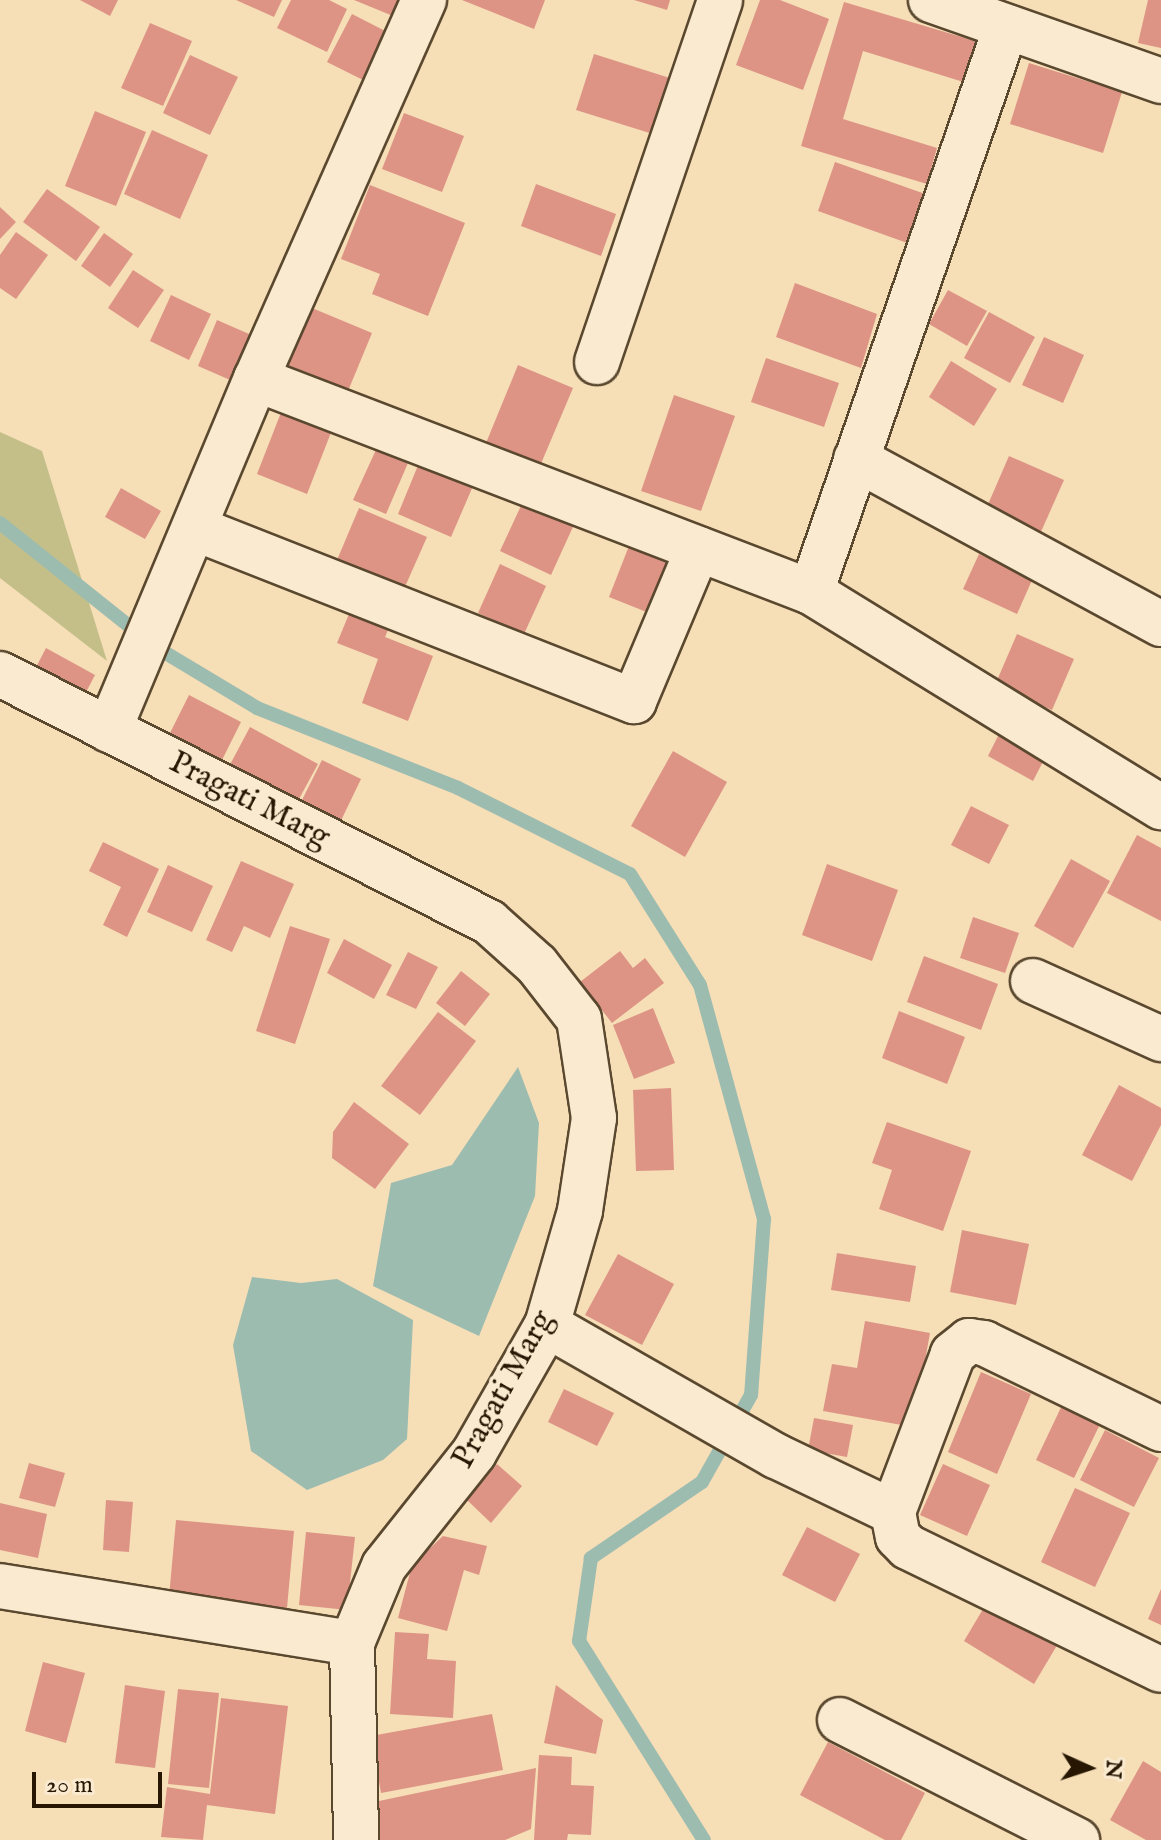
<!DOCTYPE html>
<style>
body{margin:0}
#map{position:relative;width:1161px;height:1840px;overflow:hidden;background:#f6deb7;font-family:"IM FELL English",serif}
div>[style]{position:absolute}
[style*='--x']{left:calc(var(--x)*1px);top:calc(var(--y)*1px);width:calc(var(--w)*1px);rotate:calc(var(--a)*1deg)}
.green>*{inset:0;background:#c4bf89}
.water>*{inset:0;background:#9dbcb0}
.stream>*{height:14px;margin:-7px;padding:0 7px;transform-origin:7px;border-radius:7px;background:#9dbcb0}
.building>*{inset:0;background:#dd9485}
.roads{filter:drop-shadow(2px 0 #5a482f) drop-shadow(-2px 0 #5a482f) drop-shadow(0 2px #5a482f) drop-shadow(0 -2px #5a482f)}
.minor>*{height:44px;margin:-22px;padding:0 22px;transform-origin:22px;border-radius:22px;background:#f9ead0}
span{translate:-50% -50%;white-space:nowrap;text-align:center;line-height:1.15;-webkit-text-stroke:7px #f9ead0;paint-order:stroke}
.street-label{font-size:32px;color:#261602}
.north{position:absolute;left:1049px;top:1728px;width:80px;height:80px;-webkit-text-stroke:6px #f9ead0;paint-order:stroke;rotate:93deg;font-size:22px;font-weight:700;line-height:32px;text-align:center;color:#261602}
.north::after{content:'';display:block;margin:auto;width:28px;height:36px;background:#261602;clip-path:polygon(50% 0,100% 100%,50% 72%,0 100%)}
.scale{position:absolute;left:32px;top:1772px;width:130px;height:36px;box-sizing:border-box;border:4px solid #261602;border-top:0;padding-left:10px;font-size:24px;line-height:28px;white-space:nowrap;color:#261602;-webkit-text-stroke:6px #f9ead0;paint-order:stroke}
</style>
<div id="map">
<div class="green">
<div style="clip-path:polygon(0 432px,42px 451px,107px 661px,0 578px)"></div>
</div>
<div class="water">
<div style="clip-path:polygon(518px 1067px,539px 1123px,535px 1196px,479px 1336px,373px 1286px,391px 1183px,452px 1165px)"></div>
<div style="clip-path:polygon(252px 1277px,301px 1283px,337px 1279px,413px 1320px,407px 1439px,383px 1460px,307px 1490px,251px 1451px,233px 1345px)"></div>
</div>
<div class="stream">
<div style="--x:0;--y:523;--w:197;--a:38.6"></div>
<div style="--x:154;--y:646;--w:120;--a:31"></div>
<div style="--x:257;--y:708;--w:216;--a:21.7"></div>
<div style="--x:458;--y:788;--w:192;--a:26.6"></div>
<div style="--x:630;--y:874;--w:131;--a:57.8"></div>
<div style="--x:700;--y:985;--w:243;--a:74.7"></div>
<div style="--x:764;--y:1219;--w:176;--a:94.2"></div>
<div style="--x:751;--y:1395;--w:100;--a:119.4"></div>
<div style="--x:702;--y:1482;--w:135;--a:145.6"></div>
<div style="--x:591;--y:1558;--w:84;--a:98.2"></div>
<div style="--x:579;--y:1641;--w:235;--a:57.9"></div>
</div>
<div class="building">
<div style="clip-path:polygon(80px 0,118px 0,110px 16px)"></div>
<div style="clip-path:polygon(236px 0,282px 0,274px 17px)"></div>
<div style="clip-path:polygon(291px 0,329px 0,347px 9px,327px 52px,277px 28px)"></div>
<div style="clip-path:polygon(354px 0,400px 0,393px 16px)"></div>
<div style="clip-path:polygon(462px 0,545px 0,534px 29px)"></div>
<div style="clip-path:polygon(634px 0,670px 0,667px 10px)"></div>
<div style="clip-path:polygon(760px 0,780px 0,829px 19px,803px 90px,736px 65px)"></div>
<div style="clip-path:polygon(1148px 0,1161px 0,1161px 48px,1138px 43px)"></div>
<div style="clip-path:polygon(844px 2px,982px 43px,970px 84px,863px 51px,843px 119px,937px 148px,927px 184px,801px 146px)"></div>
<div style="clip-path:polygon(352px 14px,397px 37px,373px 85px,327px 62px)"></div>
<div style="clip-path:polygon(150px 23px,192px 41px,163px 106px,121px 88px)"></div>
<div style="clip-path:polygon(594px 54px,673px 79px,656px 135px,576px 110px)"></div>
<div style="clip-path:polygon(190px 55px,238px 77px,210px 135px,163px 113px)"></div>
<div style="clip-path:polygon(1029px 63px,1122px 92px,1103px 153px,1010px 124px)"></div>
<div style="clip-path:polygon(95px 111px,146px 132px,116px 206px,65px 186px)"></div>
<div style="clip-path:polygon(404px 113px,464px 136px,442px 192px,382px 169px)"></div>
<div style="clip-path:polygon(152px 130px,208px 155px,180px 219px,124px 194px)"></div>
<div style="clip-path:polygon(835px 162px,928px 195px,910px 244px,818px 211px)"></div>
<div style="clip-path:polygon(536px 184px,616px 214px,601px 256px,521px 226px)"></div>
<div style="clip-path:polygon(370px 185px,465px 223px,428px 316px,372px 294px,380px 274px,341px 259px)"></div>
<div style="clip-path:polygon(47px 189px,100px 227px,76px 261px,23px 222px)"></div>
<div style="clip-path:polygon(0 207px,16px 222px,0 239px)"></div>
<div style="clip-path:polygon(16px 232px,48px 255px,16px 299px,0 288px,0 255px)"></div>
<div style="clip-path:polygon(104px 233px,133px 254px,110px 287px,81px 266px)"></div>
<div style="clip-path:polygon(133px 270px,164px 290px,138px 328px,108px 308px)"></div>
<div style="clip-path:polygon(795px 283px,877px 314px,861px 368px,776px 337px)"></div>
<div style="clip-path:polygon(948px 290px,987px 311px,967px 346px,929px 324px)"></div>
<div style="clip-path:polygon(171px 295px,211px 314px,189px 360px,150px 341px)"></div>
<div style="clip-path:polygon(312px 308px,372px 333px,348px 391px,288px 366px)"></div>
<div style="clip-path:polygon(989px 312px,1035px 337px,1010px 383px,964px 358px)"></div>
<div style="clip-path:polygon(217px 320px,256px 337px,237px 383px,198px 366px)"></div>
<div style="clip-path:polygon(1044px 337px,1084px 355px,1063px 403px,1022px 385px)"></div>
<div style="clip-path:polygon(766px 358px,839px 383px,824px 427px,751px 402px)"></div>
<div style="clip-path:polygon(951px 361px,997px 389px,974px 426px,929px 397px)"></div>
<div style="clip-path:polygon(518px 365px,573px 388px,540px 466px,486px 443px)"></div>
<div style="clip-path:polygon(674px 395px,735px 416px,701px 511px,641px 491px)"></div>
<div style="clip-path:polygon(282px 410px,332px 430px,307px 494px,257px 474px)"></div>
<div style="clip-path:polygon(380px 441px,411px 456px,386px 514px,353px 500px)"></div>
<div style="clip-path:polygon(1009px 456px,1064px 480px,1040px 534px,986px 509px)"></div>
<div style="clip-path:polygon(419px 463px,473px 486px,451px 537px,398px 514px)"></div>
<div style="clip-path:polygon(121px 488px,161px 511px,145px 539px,105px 517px)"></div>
<div style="clip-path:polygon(526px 495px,577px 518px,551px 575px,500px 551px)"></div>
<div style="clip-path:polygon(359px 508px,427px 537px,404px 589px,337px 560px)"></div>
<div style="clip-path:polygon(629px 546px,674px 564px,654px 615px,609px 597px)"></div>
<div style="clip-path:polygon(979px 554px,1033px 578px,1017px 614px,963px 589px)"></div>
<div style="clip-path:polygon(500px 564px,546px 586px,524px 634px,478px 613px)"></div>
<div style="clip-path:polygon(349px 614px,388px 630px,385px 637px,433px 656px,408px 721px,362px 703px,378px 659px,337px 643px)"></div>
<div style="clip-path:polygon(1017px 634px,1074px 659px,1052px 710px,995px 685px)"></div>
<div style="clip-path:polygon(46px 648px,95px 675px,83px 698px,34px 671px)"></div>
<div style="clip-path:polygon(189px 695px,241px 722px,216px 772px,164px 745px)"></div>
<div style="clip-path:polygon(1003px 726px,1049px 750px,1033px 781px,988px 756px)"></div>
<div style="clip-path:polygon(250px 727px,318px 764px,293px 810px,225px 774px)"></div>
<div style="clip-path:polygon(673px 751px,727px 782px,685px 857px,631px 826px)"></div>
<div style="clip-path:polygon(322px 760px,361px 779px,335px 833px,295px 814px)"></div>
<div style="clip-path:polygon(971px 806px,1009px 825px,989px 864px,951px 845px)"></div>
<div style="clip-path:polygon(1137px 835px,1161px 848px,1161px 921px,1107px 893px)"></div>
<div style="clip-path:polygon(103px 842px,159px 869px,127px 937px,103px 925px,121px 887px,89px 871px)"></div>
<div style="clip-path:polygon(1071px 859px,1110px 881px,1073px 948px,1034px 926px)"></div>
<div style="clip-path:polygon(241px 861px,294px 884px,270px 938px,244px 926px,232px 952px,206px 940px)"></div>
<div style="clip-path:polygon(827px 864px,898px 890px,872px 961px,802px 935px)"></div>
<div style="clip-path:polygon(168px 865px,213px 886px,192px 932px,147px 912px)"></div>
<div style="clip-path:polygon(973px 917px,1019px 933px,1005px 973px,960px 958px)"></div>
<div style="clip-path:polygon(290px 926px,330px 939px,295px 1044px,256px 1031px)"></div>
<div style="clip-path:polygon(344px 939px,392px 965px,374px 999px,327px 973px)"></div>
<div style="clip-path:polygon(620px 951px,633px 968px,645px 958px,664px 983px,612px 1023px,580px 982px)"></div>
<div style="clip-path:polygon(408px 952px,438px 967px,416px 1009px,386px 995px)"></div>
<div style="clip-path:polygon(924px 956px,998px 984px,981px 1030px,907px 1002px)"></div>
<div style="clip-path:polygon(461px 971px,490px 994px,465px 1026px,436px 1003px)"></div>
<div style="clip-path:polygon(653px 1008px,675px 1063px,634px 1079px,613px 1025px)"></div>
<div style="clip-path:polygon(899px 1011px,965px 1037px,947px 1084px,882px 1058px)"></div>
<div style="clip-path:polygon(438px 1012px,476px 1041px,420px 1115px,381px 1086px)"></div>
<div style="clip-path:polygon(1119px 1085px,1161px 1108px,1161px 1125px,1132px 1181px,1082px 1155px)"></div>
<div style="clip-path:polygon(671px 1088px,674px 1170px,636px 1171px,633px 1090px)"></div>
<div style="clip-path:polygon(354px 1102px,409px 1144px,375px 1189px,332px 1158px,333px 1132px)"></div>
<div style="clip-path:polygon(887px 1122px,971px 1151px,943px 1231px,879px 1209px,892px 1170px,872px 1163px)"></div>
<div style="clip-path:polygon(962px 1230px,1029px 1244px,1016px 1305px,950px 1292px)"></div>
<div style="clip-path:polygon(837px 1253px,916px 1266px,910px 1302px,831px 1290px)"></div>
<div style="clip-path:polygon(618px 1254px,674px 1284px,642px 1345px,585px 1315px)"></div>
<div style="clip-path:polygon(865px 1321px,930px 1333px,913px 1427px,823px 1411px,832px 1364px,857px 1368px)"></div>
<div style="clip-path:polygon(981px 1372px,1031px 1394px,997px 1474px,948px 1452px)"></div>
<div style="clip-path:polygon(564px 1389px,614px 1413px,597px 1446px,548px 1422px)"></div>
<div style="clip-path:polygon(1065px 1399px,1103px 1418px,1074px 1478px,1036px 1460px)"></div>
<div style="clip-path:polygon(814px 1418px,853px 1425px,847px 1457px,808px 1450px)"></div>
<div style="clip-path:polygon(1105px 1430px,1159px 1458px,1134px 1507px,1080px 1480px)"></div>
<div style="clip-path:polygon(29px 1463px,65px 1473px,55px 1507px,19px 1498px)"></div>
<div style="clip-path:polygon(497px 1464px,522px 1486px,491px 1523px,467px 1500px)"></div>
<div style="clip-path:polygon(943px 1464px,990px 1485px,967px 1536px,920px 1515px)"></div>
<div style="clip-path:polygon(1075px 1488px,1130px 1513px,1095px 1587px,1041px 1562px)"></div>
<div style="clip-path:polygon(106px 1500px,133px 1502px,129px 1552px,103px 1550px)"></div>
<div style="clip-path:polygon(0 1503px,47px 1514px,38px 1558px,0 1550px)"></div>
<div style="clip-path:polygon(176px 1520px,294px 1531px,287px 1608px,169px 1597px)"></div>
<div style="clip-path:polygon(807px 1527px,860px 1554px,835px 1602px,782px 1575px)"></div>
<div style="clip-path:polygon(306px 1532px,355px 1537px,347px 1610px,299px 1605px)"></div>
<div style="clip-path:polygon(443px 1536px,487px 1546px,479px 1575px,464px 1570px,447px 1631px,398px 1618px,412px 1565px)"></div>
<div style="clip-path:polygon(1161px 1589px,1161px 1625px,1148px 1619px)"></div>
<div style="clip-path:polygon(989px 1599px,1059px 1642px,1034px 1684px,964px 1641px)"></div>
<div style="clip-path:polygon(395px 1632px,429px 1634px,427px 1659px,456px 1661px,453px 1718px,390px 1714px)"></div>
<div style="clip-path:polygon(43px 1662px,85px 1673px,66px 1743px,25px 1731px)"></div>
<div style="clip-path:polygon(125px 1685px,165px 1691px,155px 1768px,115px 1763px)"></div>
<div style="clip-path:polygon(556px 1685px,603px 1720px,596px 1754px,544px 1743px)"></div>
<div style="clip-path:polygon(178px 1689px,219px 1693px,209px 1788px,168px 1784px)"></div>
<div style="clip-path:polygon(221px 1698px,288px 1706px,275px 1814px,207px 1805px,203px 1840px,161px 1837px,167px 1787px,210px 1794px)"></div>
<div style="clip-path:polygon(492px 1714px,503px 1770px,381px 1793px,371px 1736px)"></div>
<div style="clip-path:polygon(828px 1742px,925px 1793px,901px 1840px,885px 1840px,800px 1795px)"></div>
<div style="clip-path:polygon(539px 1755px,572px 1757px,571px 1785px,594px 1786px,591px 1835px,568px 1834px,567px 1840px,534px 1840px)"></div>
<div style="clip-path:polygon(1143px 1761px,1161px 1772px,1161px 1840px,1146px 1840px,1110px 1820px)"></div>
<div style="clip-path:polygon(536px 1768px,531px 1829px,505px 1840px,378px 1840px,379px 1801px)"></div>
</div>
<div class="roads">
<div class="minor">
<div style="--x:931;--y:0;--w:244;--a:19.4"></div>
<div style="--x:597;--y:362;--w:382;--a:-71.2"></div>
<div style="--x:256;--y:379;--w:594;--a:21"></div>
<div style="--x:811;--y:592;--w:411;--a:31.6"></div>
<div style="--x:856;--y:459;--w:347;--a:28.4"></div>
<div style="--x:194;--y:528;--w:473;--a:21.5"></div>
<div style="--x:634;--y:701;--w:165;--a:-67.2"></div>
<div style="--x:811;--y:592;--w:598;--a:-70.96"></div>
<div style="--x:0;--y:674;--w:548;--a:26.89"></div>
<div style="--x:489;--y:922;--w:64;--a:41.9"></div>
<div style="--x:537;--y:965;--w:68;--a:52.1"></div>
<div style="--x:579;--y:1019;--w:100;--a:81.4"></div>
<div style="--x:594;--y:1118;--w:94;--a:98.6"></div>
<div style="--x:580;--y:1211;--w:119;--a:106.1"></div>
<div style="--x:547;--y:1325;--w:147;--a:119.7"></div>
<div style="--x:474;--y:1453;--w:144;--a:128.5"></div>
<div style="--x:384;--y:1566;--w:83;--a:112.6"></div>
<div style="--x:352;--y:1643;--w:197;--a:88.8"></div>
<div style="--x:109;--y:730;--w:381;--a:-67.3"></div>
<div style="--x:256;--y:379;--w:415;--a:-66.1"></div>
<div style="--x:1033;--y:981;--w:141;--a:24.4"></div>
<div style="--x:547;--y:1325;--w:264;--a:29.8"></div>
<div style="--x:776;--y:1456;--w:130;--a:25.6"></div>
<div style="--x:1161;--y:1429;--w:197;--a:-154.1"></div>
<div style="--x:984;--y:1343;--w:15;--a:-172"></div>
<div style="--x:969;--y:1341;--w:21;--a:141"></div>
<div style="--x:953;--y:1354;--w:169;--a:110.8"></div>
<div style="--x:893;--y:1512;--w:25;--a:79"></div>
<div style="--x:898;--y:1537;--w:14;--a:45"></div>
<div style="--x:908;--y:1547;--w:281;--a:25.9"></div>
<div style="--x:0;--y:1586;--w:357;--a:9.2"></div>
<div style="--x:840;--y:1720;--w:266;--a:26.9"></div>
</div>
</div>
<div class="street-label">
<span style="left:249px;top:801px;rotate:27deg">Pragati Marg</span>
<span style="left:504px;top:1390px;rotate:-61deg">Pragati Marg</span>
</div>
<div class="north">N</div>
<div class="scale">20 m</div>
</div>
